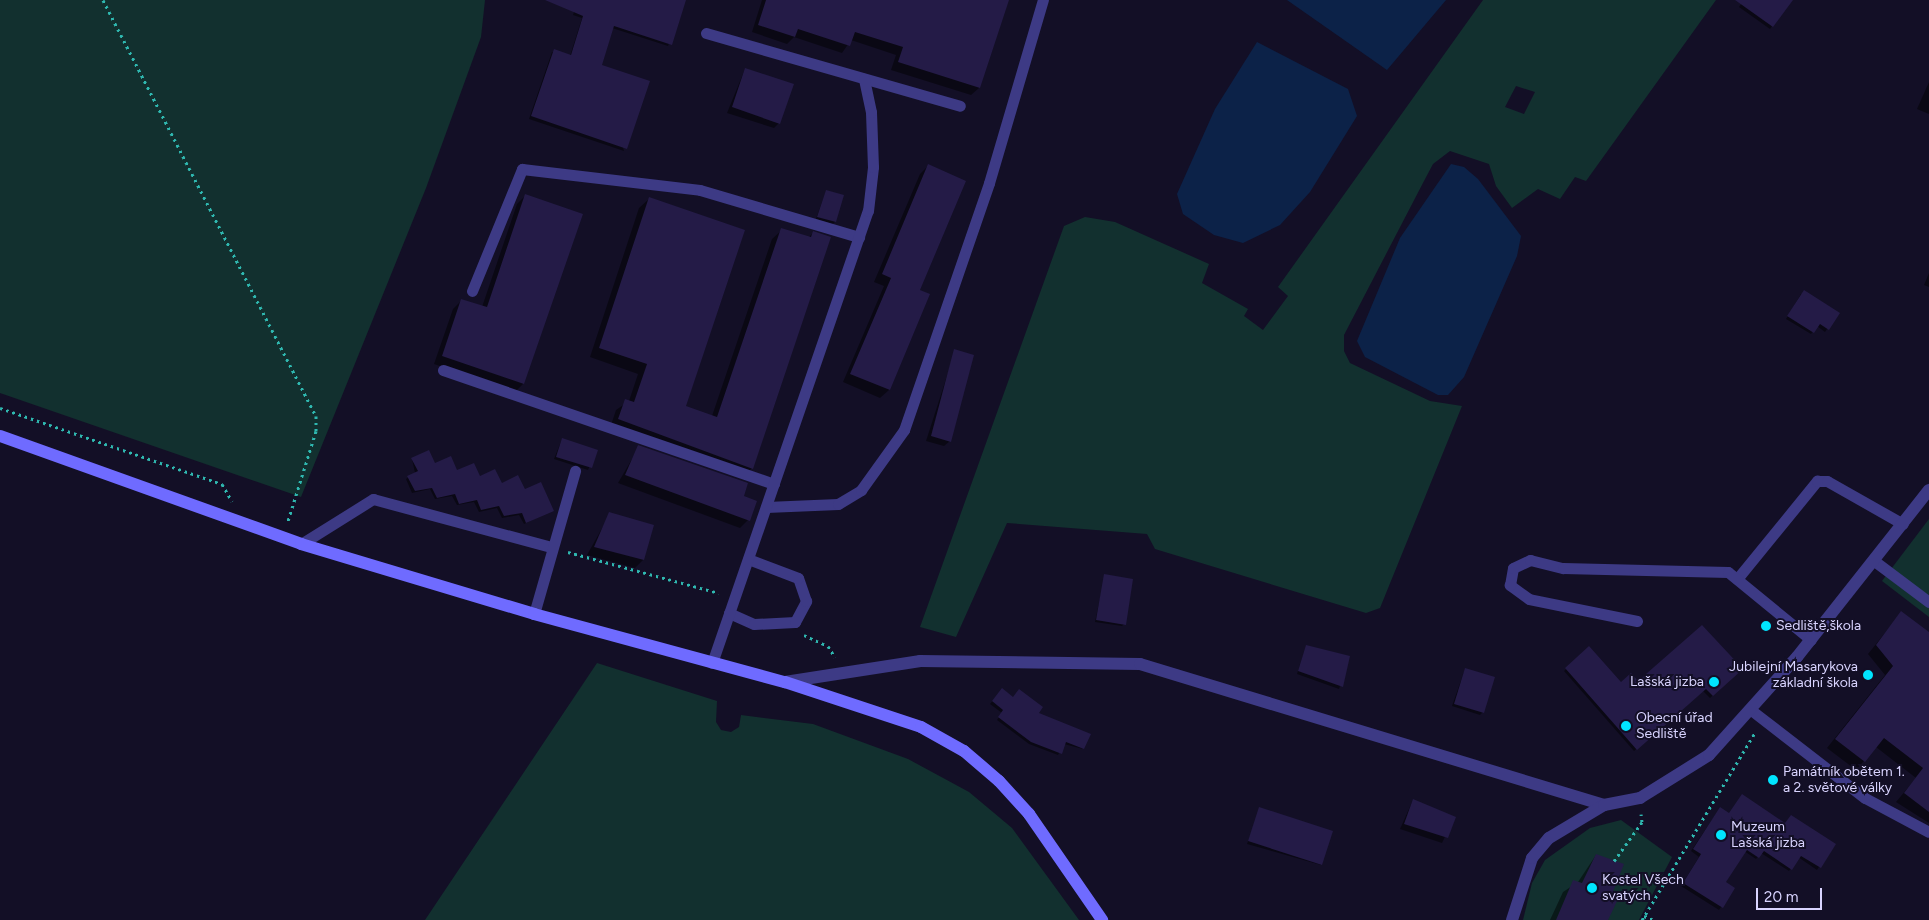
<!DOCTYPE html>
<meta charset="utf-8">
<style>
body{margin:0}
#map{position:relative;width:1929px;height:920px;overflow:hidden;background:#130f26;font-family:Figtree,sans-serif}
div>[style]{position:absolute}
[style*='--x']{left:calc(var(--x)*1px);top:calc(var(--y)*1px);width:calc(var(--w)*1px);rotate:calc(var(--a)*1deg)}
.green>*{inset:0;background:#12302f}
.water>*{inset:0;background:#0c2248}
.shadow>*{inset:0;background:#0007}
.building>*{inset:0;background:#241b47}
.path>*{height:3px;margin-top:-1.5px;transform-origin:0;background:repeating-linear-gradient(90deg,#2fb8b0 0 2.5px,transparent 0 6.5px)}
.service>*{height:11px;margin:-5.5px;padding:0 5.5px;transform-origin:5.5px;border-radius:5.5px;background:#3d3a85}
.minor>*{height:12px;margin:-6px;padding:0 6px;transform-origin:6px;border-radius:6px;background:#3d3a85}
.secondary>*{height:12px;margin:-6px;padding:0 6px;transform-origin:6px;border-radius:6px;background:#6f6bff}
.dots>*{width:14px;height:14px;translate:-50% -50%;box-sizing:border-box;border:2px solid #130f26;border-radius:50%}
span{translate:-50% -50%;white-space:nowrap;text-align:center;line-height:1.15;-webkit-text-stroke:4px #130f26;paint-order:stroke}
.poi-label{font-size:14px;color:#d9d4ff}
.left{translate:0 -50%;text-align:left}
.right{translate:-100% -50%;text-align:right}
.scale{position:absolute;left:1756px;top:888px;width:66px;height:22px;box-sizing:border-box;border:2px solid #d9d4ff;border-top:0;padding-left:6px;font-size:15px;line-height:18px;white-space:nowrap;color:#d9d4ff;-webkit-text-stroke:4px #130f26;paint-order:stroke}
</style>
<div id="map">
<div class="green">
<div style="clip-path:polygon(0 0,485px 0,481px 37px,426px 188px,301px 497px,0 393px)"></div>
<div style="clip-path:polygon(evenodd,1483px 0,1716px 0,1586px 181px,1575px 177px,1560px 199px,1538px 189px,1512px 208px,1496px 186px,1489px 164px,1450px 151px,1433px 164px,1424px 181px,1344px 335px,1344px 351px,1350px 363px,1430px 401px,1462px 406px,1380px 608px,1366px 613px,1155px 549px,1147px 534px,1007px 523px,956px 637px,920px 627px,1064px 226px,1085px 217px,1115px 222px,1209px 264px,1202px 283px,1248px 309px,1244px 316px,1263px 330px,1288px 296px,1278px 287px,1483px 0,1516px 86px,1535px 92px,1524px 114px,1505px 107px,1516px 86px)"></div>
<div style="clip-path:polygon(1929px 519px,1929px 617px,1882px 581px)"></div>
<div style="clip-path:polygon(597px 663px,717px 701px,716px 722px,721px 730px,731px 732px,739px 727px,741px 715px,813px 724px,908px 759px,969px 792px,1012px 828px,1079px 920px,425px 920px)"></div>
<div style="clip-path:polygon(1621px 820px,1672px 857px,1639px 920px,1523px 920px,1532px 883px,1545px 860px,1590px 828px)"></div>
</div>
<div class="water">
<div style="clip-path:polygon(1287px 0,1446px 0,1387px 70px)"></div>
<div style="clip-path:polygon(1257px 42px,1348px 89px,1357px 116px,1310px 192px,1280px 225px,1243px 243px,1214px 235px,1183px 214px,1177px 194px,1215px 109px)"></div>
<div style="clip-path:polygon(1451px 164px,1464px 167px,1478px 179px,1521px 236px,1517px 256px,1464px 377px,1448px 395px,1438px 395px,1365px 357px,1357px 341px,1400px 238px)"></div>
</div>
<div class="shadow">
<div style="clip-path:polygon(578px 0,685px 0,668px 46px,612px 28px,600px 66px,624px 151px,529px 119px,552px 52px,570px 56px,582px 18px,573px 15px)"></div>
<div style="clip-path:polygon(762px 0,1008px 0,979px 88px,971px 95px,891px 70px,896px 55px,851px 40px,842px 53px,794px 37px,787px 44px,752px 32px)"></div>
<div style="clip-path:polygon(1744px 0,1791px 0,1770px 29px,1739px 7px)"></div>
<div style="clip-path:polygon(745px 69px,779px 123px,774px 128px,727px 113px)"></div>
<div style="clip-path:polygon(1929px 82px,1929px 114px,1917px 109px)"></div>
<div style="clip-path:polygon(928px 166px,919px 290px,928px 294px,889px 390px,880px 398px,843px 382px,884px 286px,874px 282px,920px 174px)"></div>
<div style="clip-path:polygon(826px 191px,835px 222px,832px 224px,816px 219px)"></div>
<div style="clip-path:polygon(525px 196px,581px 215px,523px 384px,515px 392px,434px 364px,453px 309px,462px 300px,482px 307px,517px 204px)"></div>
<div style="clip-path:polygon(649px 199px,685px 407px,712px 416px,772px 239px,782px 230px,808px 238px,813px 233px,752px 468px,742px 478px,610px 428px,616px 410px,629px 401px,638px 374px,590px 357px,639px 208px)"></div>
<div style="clip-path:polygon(1929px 273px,1929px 287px,1924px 285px)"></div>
<div style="clip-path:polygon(1801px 294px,1838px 313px,1825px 332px,1817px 326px,1811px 334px,1786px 319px)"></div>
<div style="clip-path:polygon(955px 351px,950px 441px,944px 446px,926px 441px)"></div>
<div style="clip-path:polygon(562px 439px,596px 450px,588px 470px,554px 459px)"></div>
<div style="clip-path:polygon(639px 447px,742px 497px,748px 520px,740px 528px,618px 483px)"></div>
<div style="clip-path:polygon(412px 459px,524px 491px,553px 510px,524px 524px,519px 515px,502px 518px,497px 508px,479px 512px,474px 502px,457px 505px,452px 496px,435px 499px,430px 489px,412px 493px,406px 479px,415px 473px)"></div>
<div style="clip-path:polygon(610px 514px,652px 526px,643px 560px,635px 568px,587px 555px)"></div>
<div style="clip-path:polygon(1105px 576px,1124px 624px,1122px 626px,1095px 622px)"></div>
<div style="clip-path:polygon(1901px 613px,1929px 634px,1929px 823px,1896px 802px,1916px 778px,1876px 747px,1856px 770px,1827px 748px,1885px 675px,1868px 654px)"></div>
<div style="clip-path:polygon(1306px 646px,1349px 657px,1339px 689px,1297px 674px)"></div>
<div style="clip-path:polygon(1589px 648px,1621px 684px,1742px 669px,1710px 698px,1703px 691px,1634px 751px,1564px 671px)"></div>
<div style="clip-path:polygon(1465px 669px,1483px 712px,1480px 715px,1452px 706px)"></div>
<div style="clip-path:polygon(1000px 692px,1083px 749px,1064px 744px,1058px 755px,1029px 744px,997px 720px,1002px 713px,990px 704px)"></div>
<div style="clip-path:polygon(1413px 800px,1454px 818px,1442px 843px,1400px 829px)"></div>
<div style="clip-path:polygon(1260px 809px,1332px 832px,1321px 865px,1247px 844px)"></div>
<div style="clip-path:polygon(1718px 811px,1785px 824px,1834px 844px,1817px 870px,1798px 857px,1789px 871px,1761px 853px,1756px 859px,1744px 851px,1725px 883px,1734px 888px,1719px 910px,1681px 886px,1699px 857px,1691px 851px)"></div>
<div style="clip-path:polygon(1596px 855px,1611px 895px,1606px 920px,1550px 920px,1563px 892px,1578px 882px)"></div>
</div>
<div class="building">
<div style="clip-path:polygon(545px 0,686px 0,672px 45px,614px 26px,602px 65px,650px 81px,627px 149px,531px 116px,554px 49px,571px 55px,583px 16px)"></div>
<div style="clip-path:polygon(766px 0,1009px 0,980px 88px,898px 62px,903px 47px,855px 32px,850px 46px,798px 29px,795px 37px,758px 25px)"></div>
<div style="clip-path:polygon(1735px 0,1793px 0,1773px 27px)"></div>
<div style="clip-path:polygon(745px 68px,794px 84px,780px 124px,732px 107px)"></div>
<div style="clip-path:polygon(928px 164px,966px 181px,920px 290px,930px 294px,890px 390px,850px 374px,891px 278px,882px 274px)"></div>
<div style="clip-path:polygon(826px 190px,844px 195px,836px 222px,817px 217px)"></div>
<div style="clip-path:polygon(525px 194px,583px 214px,524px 384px,442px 356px,461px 299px,487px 307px)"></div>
<div style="clip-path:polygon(649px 197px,745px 230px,686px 406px,717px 417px,781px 228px,811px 237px,813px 231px,831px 237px,753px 469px,618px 419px,625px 399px,634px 402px,647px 364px,599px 348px)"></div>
<div style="clip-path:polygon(1804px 290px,1840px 313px,1829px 330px,1820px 324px,1814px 333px,1787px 316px)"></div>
<div style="clip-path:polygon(954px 349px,974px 355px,951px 442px,931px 436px)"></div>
<div style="clip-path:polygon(562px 438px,598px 450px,592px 468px,556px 457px)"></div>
<div style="clip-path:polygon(638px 445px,748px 483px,744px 496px,757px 501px,750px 521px,625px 475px)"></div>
<div style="clip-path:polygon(429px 450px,435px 463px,451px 456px,457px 470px,474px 463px,480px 476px,495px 469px,502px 483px,518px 475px,525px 489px,541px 482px,554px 511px,526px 523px,522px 513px,504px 516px,499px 506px,481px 510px,477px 500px,459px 504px,455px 494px,437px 498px,432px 488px,415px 491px,407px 476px,418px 471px,411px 458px)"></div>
<div style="clip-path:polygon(609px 512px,654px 525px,644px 560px,594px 547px)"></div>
<div style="clip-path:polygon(1104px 574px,1133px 579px,1126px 625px,1096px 620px)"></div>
<div style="clip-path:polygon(1901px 611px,1929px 632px,1929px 812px,1904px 793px,1923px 768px,1884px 738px,1865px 762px,1835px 739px,1893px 666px,1876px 645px)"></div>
<div style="clip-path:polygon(1702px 625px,1743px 669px,1713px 696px,1706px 689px,1637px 750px,1565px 668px,1589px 646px,1621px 682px,1631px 673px,1638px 681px)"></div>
<div style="clip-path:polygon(1306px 645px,1350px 656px,1343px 687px,1298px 671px)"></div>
<div style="clip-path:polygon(1465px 668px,1495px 677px,1484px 713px,1454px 704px)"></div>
<div style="clip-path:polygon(1002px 688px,1013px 697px,1019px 689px,1043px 707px,1039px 713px,1091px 734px,1084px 749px,1066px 742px,1062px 754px,1031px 742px,998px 717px,1003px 710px,992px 701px)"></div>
<div style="clip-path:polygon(1742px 794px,1785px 823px,1791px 815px,1836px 844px,1821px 868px,1801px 856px,1792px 870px,1764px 851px,1759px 858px,1747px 850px,1726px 882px,1735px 888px,1723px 908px,1683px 883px,1701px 854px,1693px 849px,1720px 807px,1729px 813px)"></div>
<div style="clip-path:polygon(1413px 799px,1456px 817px,1448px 838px,1404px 824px)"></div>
<div style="clip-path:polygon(1259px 807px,1333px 831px,1322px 865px,1248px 841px)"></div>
<div style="clip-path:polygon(1596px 854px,1624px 864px,1612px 894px,1619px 897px,1608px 920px,1556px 920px,1573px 880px,1582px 883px)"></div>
</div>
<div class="path">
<div style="--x:103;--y:0;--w:467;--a:62.9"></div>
<div style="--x:316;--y:416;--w:15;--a:90"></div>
<div style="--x:316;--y:431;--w:94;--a:107.3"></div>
<div style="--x:0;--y:408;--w:235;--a:18.9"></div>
<div style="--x:222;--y:484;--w:20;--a:60"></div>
<div style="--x:568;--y:552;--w:156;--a:15.2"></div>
<div style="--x:804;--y:635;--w:26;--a:25"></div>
<div style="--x:828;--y:646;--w:13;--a:58"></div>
<div style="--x:1614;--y:861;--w:48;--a:-54.3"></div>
<div style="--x:1642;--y:822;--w:8;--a:-97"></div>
<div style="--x:1644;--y:916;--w:11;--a:22"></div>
<div style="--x:1642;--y:920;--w:218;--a:-58.9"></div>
</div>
<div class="service">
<div style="--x:706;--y:33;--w:264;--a:16"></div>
<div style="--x:472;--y:291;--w:132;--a:-67.7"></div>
<div style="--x:522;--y:169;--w:179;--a:6.7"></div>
<div style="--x:700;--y:190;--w:166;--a:16.5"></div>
<div style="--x:443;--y:370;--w:350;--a:19"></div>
<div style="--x:766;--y:507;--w:72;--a:-2.4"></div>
<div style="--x:838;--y:504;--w:27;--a:-31"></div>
<div style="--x:861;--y:490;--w:74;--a:-54.4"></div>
<div style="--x:904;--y:430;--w:261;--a:-71"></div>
<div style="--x:989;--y:183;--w:191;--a:-73.6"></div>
<div style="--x:301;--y:544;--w:85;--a:-32"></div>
<div style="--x:373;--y:499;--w:184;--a:15.1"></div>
<div style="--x:1873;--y:560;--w:70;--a:36.9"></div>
<div style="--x:1737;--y:579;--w:127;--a:-50.8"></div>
<div style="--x:1817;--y:481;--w:10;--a:0"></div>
<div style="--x:1827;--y:481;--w:87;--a:29.5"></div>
<div style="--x:729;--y:613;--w:27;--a:24"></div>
<div style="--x:754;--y:624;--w:41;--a:-2.8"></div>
<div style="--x:795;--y:622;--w:24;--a:-62"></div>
<div style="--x:806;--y:601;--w:24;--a:-109"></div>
<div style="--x:798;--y:578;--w:53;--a:-159.2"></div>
<div style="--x:534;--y:614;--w:149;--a:-74"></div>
<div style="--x:1637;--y:621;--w:110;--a:-168.5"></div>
<div style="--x:1529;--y:599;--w:24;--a:-144"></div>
<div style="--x:1510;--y:585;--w:17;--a:-80"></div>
<div style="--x:1513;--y:568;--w:19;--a:-25"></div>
<div style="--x:1530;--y:560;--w:34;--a:14"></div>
<div style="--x:1563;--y:568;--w:165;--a:1.4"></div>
<div style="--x:1728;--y:572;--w:107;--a:39.3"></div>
<div style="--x:712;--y:663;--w:478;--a:-71"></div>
<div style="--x:868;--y:211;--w:44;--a:-83.5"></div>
<div style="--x:873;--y:167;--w:55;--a:-92.1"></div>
<div style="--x:871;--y:112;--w:34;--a:-102"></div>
<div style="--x:1751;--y:710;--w:144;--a:37.7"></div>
<div style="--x:1865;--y:798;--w:72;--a:28"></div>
</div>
<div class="minor">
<div style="--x:785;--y:682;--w:137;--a:-8.8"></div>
<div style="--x:920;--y:661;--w:220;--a:0.8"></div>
<div style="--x:1140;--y:664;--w:485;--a:16.9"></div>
<div style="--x:1512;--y:920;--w:65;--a:-72.1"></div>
<div style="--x:1532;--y:858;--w:26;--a:-50"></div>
<div style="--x:1549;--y:838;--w:64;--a:-31"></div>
<div style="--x:1604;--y:805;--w:37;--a:-11"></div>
<div style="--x:1640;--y:798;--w:81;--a:-31.9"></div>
<div style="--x:1709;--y:755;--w:132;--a:-48.1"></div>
<div style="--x:1797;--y:657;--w:213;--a:-51.7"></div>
</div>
<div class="secondary">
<div style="--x:0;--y:436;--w:320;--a:19.7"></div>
<div style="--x:301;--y:544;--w:243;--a:16.7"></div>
<div style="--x:534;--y:614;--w:260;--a:15.2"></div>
<div style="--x:785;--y:682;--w:143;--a:18.3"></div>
<div style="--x:921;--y:727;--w:49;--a:29.2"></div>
<div style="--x:964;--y:751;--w:46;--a:40.6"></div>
<div style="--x:999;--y:781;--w:45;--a:47.7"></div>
<div style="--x:1029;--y:814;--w:129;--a:55.4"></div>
</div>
<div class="dots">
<div style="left:1766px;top:626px;background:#00e5ff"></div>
<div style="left:1868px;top:675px;background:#00e5ff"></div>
<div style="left:1714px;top:682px;background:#00e5ff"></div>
<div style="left:1626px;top:726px;background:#00e5ff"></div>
<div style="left:1773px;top:780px;background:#00e5ff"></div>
<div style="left:1721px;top:835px;background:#00e5ff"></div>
<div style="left:1592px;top:888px;background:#00e5ff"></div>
</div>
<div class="poi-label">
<span class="left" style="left:1776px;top:626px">Sedliště,škola</span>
<span class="right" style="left:1858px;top:675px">Jubilejní Masarykova<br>základní škola</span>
<span class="right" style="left:1704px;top:682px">Lašská jizba</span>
<span class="left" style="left:1636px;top:726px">Obecní úřad<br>Sedliště</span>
<span class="left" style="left:1783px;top:780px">Památník obětem 1.<br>a 2. světové války</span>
<span class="left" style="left:1731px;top:835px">Muzeum<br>Lašská jizba</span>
<span class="left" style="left:1602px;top:888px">Kostel Všech<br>svatých</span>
</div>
<div class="scale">20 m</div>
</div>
